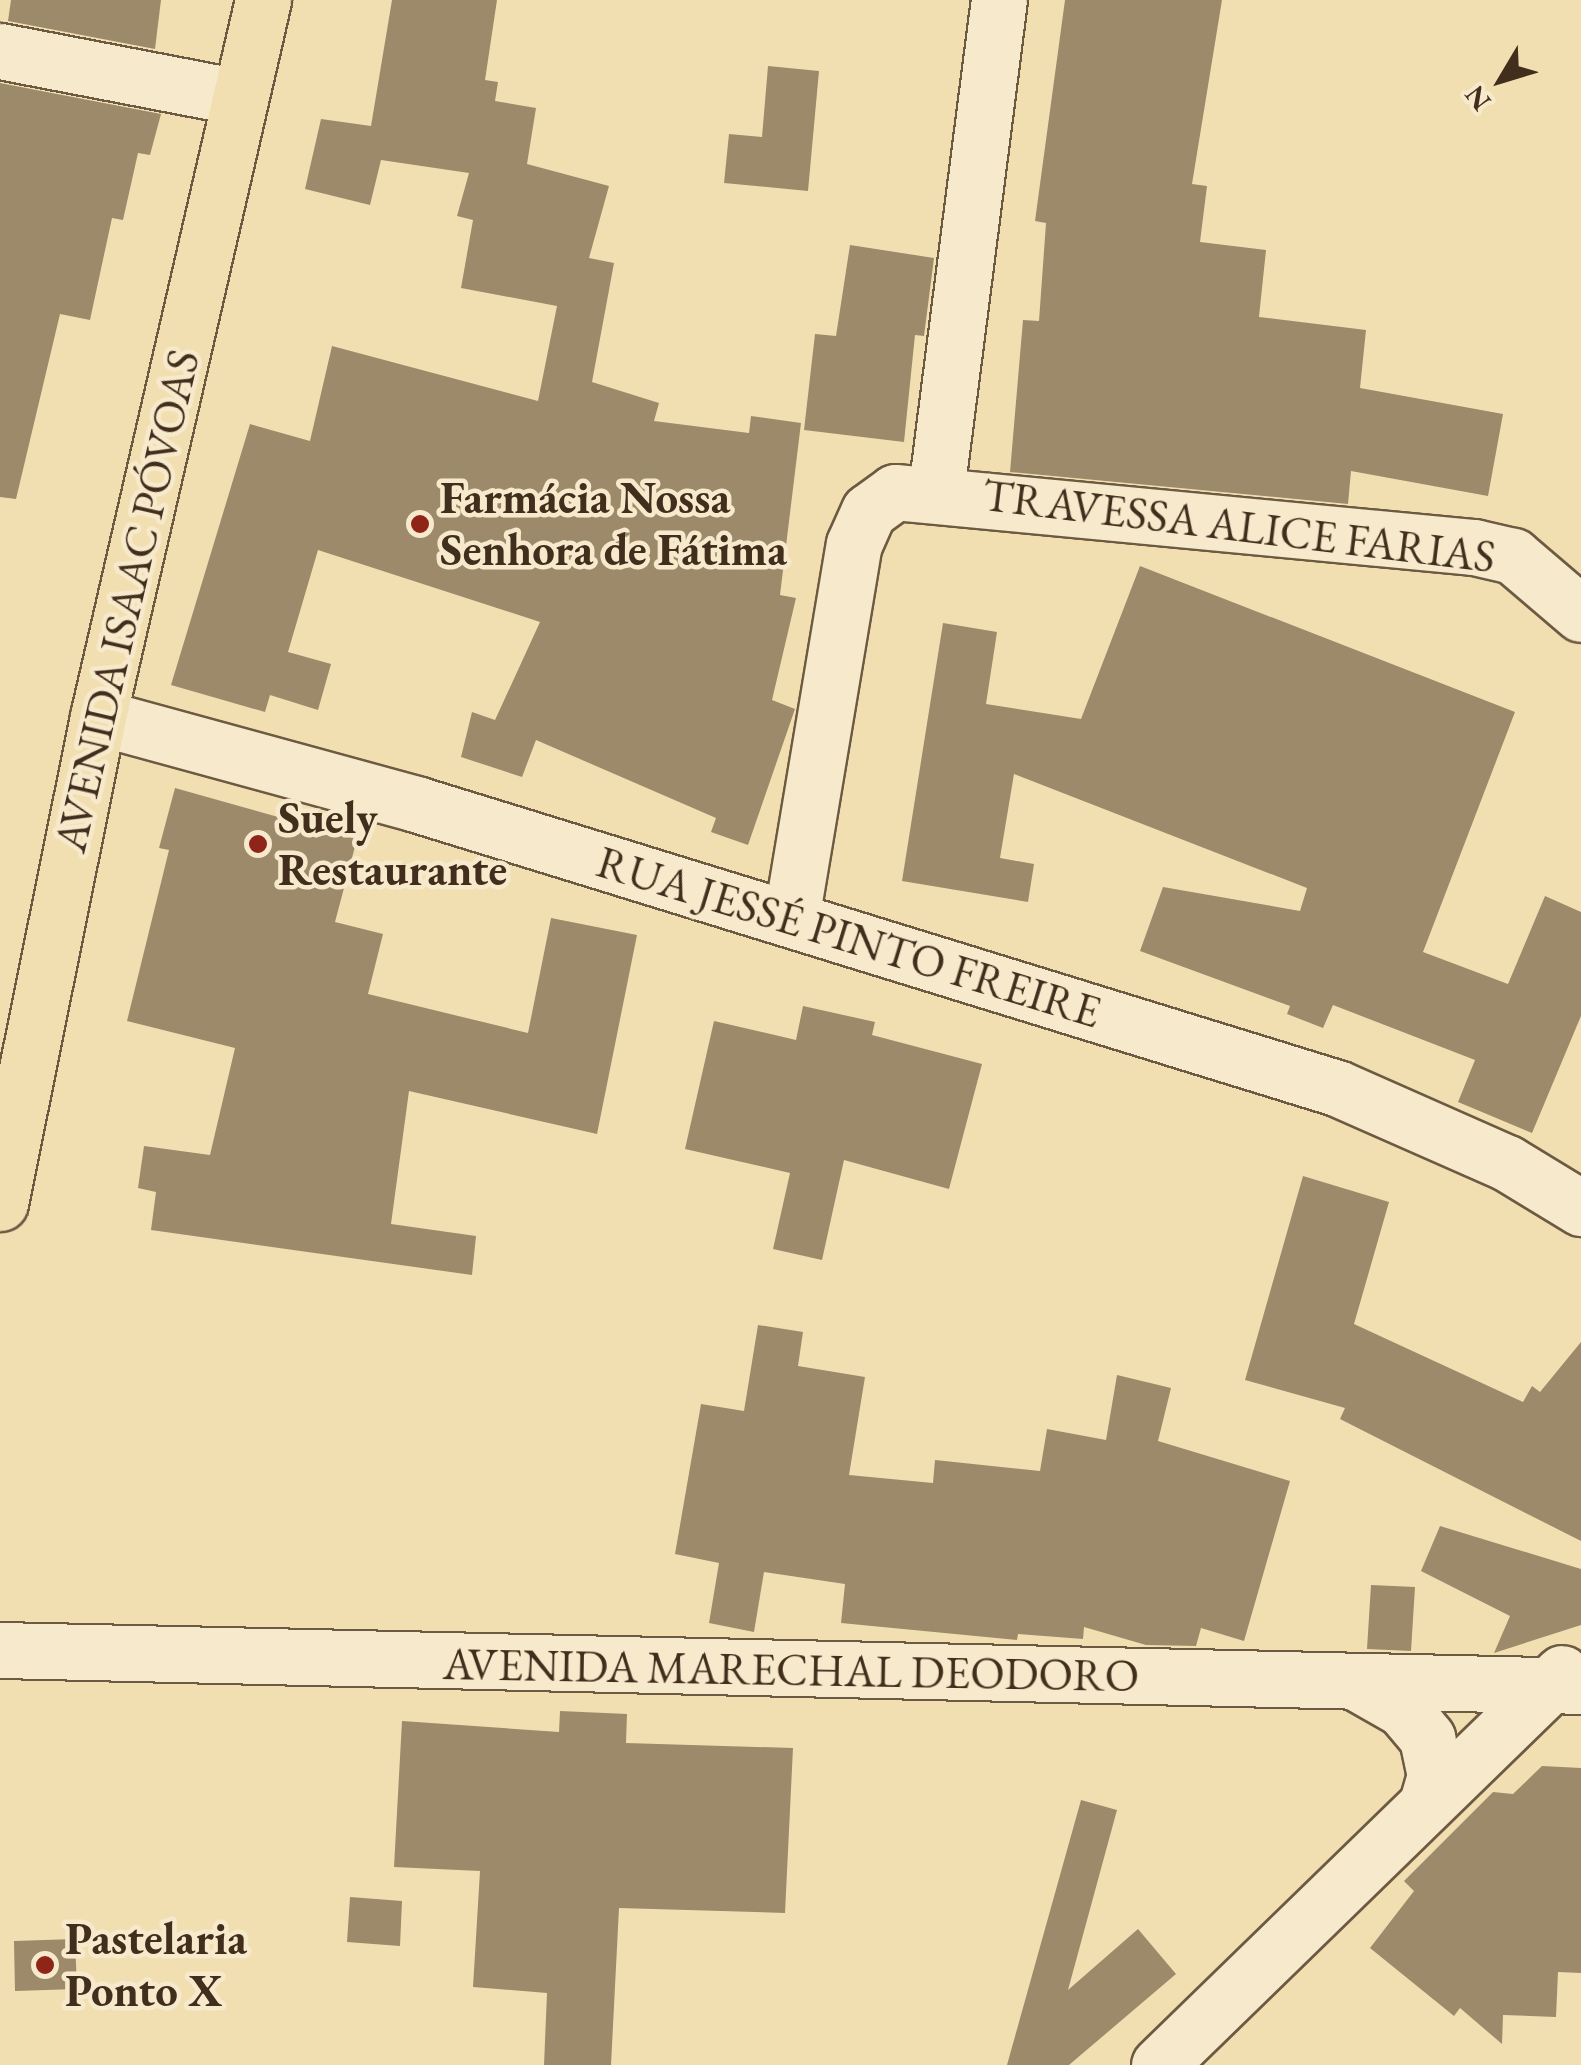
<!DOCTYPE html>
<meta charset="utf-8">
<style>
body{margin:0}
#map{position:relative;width:1581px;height:2065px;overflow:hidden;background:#f2dfb1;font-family:"EB Garamond",serif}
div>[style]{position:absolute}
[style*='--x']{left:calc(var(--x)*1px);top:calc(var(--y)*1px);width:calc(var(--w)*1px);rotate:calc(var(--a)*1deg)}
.building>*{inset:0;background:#9d8a6a}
.roads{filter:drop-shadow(2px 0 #6d5a42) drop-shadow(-2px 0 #6d5a42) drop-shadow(0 2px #6d5a42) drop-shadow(0 -2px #6d5a42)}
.minor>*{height:55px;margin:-27.5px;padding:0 27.5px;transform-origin:27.5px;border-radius:27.5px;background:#f7eacc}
.major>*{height:55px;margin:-27.5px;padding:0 27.5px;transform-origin:27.5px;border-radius:27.5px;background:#f2dfb1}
.dots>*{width:28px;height:28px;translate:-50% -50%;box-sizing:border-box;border:5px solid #f7eacc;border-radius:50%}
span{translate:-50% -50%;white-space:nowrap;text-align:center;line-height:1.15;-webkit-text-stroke:9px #f7eacc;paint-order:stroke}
.poi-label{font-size:45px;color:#412e1d;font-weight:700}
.left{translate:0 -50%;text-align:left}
.street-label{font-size:45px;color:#412e1d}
.north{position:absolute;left:1451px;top:30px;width:100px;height:100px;-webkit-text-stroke:8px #f7eacc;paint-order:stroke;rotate:232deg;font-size:28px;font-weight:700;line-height:40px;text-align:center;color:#412e1d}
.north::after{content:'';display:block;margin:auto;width:35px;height:45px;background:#412e1d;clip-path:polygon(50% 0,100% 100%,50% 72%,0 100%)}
</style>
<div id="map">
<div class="building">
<div style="clip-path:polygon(11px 0,161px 0,155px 49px,8px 21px)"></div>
<div style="clip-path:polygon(392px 0,497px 0,485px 80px,498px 82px,495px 101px,536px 108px,527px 164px,609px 186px,589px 258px,614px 263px,592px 382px,659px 403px,654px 421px,749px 433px,751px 416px,801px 423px,780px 595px,796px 598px,772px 700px,795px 709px,748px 845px,711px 832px,716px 818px,536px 740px,522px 777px,461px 757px,472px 712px,495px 720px,540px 622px,318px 550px,288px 652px,331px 664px,318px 710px,270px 695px,265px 712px,171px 685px,250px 424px,310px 441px,332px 346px,538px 401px,557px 306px,461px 288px,473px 220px,457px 216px,469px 173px,381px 160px,370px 205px,305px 189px,321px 119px,371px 126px)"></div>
<div style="clip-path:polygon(1065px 0,1222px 0,1192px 184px,1207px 186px,1200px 242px,1266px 250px,1259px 317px,1366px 330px,1360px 388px,1503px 414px,1488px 496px,1351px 471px,1348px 504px,1010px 472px,1023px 320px,1039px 321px,1046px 223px,1035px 221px)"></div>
<div style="clip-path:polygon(768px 66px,819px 71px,808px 191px,724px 183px,729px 134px,762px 137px)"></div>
<div style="clip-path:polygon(0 83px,161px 114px,150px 155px,138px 153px,123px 220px,112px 218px,90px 320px,60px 314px,16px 499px,0 497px)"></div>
<div style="clip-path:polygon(850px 245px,934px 258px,924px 336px,915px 335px,904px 442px,804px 430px,815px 334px,836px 336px)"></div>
<div style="clip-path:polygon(1140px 566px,1515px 712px,1423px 952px,1508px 984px,1545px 896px,1581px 912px,1581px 1016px,1532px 1133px,1458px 1102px,1475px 1060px,1333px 1005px,1323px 1028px,1287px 1014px,1290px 1006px,1140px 951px,1163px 887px,1300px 911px,1307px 888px,1014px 774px,1000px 858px,1034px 864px,1028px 902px,902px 881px,943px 623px,997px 632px,986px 704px,1081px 719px)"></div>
<div style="clip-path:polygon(175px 788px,357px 839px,335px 922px,383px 934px,368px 994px,528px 1033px,551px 918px,637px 935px,597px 1134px,409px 1091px,391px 1224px,476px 1236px,472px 1275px,151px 1230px,156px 1192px,138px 1188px,144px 1146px,210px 1155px,235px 1048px,127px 1021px,169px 850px,159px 848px)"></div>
<div style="clip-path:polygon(803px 1006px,875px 1022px,872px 1035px,982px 1064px,949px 1189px,844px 1160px,822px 1260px,773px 1249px,790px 1173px,685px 1149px,714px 1021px,796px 1040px)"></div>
<div style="clip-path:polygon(1303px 1176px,1389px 1202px,1354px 1324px,1523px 1402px,1532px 1386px,1540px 1392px,1581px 1342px,1581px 1541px,1340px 1419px,1345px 1408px,1245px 1380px)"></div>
<div style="clip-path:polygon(758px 1325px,803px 1332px,798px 1366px,865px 1377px,849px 1475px,933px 1483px,935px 1460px,1040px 1471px,1047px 1429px,1106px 1440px,1117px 1375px,1171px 1388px,1158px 1441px,1290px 1481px,1244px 1641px,1201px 1628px,1196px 1646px,1146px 1645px,1084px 1627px,1083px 1639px,1018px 1634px,1017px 1640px,841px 1623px,845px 1584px,764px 1572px,754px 1632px,709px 1623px,719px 1563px,675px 1554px,701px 1404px,744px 1411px)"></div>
<div style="clip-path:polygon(1440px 1526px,1581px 1569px,1581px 1625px,1494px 1653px,1510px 1616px,1421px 1571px)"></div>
<div style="clip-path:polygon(1371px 1585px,1415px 1587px,1411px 1651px,1367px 1649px)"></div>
<div style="clip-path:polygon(560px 1711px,627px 1714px,626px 1743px,793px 1748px,785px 1913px,619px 1908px,611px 2065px,544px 2065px,547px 1993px,473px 1987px,480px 1871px,394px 1867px,402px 1721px,559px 1732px)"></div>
<div style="clip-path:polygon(1542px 1766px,1581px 1768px,1581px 1973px,1558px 1972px,1556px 2017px,1503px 2015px,1502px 2044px,1460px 2008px,1454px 2016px,1370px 1948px,1414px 1891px,1404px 1881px,1493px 1792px,1513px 1794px)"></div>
<div style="clip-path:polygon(1081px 1800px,1117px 1810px,1068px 1990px,1138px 1929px,1176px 1974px,1069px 2065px,1007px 2065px)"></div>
<div style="clip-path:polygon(350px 1897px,402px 1901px,400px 1946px,347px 1942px)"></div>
<div style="clip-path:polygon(75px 1939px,77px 1989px,15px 1991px,14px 1941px)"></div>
</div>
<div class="roads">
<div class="minor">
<div style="--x:0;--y:51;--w:244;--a:10.9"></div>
<div style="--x:936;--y:491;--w:495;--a:-82.7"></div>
<div style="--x:98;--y:717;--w:330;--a:15.3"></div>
<div style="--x:416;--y:804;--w:964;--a:17.14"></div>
<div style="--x:1337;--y:1088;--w:186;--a:23.8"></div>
<div style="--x:1507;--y:1163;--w:87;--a:31.3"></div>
<div style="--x:791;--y:919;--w:380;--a:-80.5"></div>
<div style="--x:854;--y:544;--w:36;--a:-66"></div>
<div style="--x:869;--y:511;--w:32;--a:-36"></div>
<div style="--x:895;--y:492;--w:582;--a:5.43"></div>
<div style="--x:1474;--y:547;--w:40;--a:13"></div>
<div style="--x:1513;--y:556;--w:89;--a:40.5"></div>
<div style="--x:0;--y:1650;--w:1581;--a:1.3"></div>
<div style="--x:1361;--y:1685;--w:48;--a:29.7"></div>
<div style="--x:1403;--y:1709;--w:38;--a:50"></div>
<div style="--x:1427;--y:1738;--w:38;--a:78"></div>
<div style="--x:1435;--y:1775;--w:25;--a:106"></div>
<div style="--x:1159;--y:2065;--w:562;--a:-44.21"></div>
</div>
<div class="major">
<div style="--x:0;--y:1203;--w:496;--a:-78.6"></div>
<div style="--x:98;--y:717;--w:736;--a:-77.04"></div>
</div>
</div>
<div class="dots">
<div style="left:420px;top:524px;background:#8f2418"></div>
<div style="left:258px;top:844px;background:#8f2418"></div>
<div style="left:45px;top:1965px;background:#8f2418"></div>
</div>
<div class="poi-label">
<span class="left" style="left:440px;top:524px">Farmácia Nossa<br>Senhora de Fátima</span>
<span class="left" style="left:278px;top:844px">Suely<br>Restaurante</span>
<span class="left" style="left:65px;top:1965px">Pastelaria<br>Ponto X</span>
</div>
<div class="street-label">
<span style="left:1239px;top:526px;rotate:7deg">TRAVESSA ALICE FARIAS</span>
<span style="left:127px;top:601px;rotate:-77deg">AVENIDA ISAAC PÓVOAS</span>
<span style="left:849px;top:937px;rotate:17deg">RUA JESSÉ PINTO FREIRE</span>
<span style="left:791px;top:1670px;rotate:1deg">AVENIDA MARECHAL DEODORO</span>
</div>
<div class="north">N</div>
</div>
